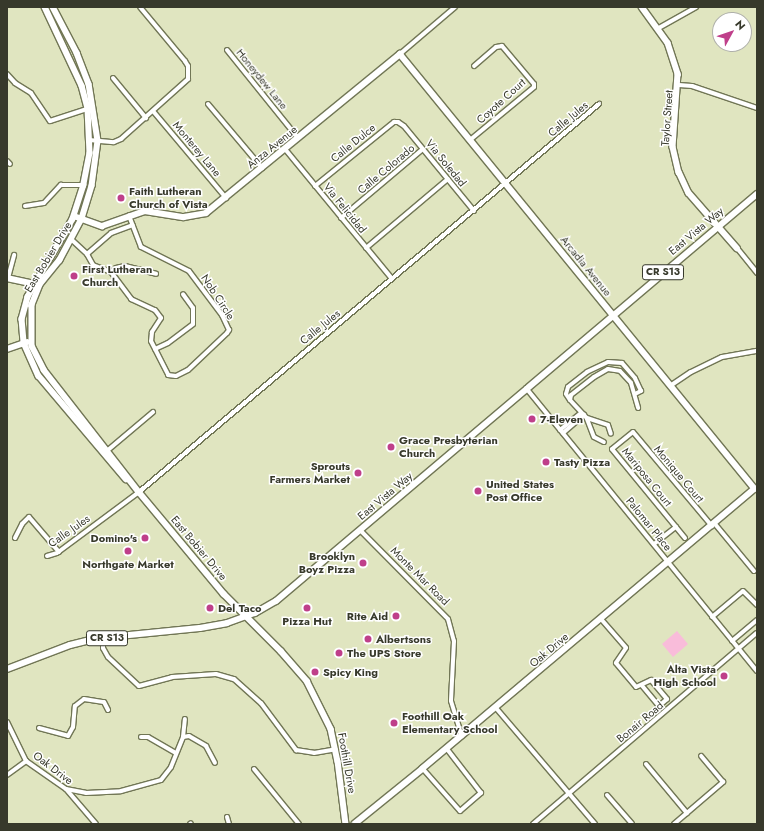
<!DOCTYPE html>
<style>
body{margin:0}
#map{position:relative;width:764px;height:831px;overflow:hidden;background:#e0e5c0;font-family:Jost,sans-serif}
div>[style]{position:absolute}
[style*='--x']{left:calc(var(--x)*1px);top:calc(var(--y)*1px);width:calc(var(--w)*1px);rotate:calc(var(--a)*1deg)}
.green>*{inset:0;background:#f9bcda}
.roads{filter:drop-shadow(1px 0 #717655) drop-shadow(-1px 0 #717655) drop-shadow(0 1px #717655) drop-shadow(0 -1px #717655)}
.street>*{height:4px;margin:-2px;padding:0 2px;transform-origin:2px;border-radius:2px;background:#fff}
.secondary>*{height:5.5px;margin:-2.75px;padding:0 2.75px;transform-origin:2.75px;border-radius:2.75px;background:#fff}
.primary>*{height:6px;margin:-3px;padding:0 3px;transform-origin:3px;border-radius:3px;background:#fff}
.dots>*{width:11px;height:11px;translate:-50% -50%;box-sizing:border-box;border:2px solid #fff;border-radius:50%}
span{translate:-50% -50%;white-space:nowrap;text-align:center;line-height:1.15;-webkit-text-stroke:3px #fff;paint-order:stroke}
.shield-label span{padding:1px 3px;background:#fff;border:1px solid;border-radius:3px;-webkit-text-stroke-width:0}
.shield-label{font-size:10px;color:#37392b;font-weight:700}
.street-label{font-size:11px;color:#37392b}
.poi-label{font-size:11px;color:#37392b;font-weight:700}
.left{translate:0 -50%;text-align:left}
.right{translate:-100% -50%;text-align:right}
.frame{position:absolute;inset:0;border:8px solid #37392b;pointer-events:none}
.north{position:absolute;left:712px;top:12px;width:40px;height:40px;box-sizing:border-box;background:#fff;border:1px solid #afb0aa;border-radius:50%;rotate:50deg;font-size:11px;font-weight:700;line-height:16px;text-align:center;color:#37392b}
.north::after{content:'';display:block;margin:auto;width:14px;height:18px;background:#bf3f8a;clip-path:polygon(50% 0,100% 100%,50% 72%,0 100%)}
</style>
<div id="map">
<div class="green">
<div style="clip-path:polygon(677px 631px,688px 644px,673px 657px,662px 644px)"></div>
</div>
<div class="roads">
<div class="street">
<div style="--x:657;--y:29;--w:45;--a:-29.4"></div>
<div style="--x:227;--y:50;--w:113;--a:51.1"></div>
<div style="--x:400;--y:54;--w:72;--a:-40.5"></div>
<div style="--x:7;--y:74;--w:12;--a:48"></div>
<div style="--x:15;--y:83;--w:19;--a:32"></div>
<div style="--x:31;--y:93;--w:34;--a:56"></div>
<div style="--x:50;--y:121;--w:42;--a:-18"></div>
<div style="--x:113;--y:78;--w:52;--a:50.5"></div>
<div style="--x:679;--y:85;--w:13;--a:4"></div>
<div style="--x:692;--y:86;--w:69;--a:18.7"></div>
<div style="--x:208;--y:104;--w:84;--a:49.8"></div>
<div style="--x:153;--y:111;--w:114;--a:50"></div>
<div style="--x:89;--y:140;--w:25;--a:5"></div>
<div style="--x:114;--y:142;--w:8;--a:-23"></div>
<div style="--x:121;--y:139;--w:90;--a:-41.8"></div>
<div style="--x:188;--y:79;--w:13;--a:-90"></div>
<div style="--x:188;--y:66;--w:6;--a:-121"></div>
<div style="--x:185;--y:61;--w:70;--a:-129.8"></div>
<div style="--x:470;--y:140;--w:83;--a:-39.6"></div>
<div style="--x:534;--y:87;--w:3;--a:-90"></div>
<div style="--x:534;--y:84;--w:50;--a:-130.1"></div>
<div style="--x:502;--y:46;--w:6;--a:171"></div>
<div style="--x:496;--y:47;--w:29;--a:139"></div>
<div style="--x:285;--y:149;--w:168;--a:50.5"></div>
<div style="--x:7;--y:161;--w:4;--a:45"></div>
<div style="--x:315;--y:186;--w:102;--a:-39"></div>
<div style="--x:394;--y:122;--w:4;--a:0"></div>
<div style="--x:398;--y:122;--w:7;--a:34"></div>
<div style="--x:404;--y:126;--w:110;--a:50.5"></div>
<div style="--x:25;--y:206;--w:19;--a:-9"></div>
<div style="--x:44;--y:203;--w:25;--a:-47"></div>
<div style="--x:61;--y:185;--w:23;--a:0"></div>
<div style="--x:341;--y:218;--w:107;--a:-40.1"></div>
<div style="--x:72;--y:240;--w:21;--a:43"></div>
<div style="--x:87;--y:254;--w:13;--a:61"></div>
<div style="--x:93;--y:265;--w:19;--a:21"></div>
<div style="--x:366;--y:248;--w:107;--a:-40.1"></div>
<div style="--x:737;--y:248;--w:32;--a:51"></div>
<div style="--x:87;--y:254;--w:32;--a:-41"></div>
<div style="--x:111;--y:233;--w:23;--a:-20"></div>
<div style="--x:111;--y:272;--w:34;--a:53"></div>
<div style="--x:131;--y:299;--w:26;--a:25"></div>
<div style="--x:155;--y:310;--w:10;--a:53"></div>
<div style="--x:161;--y:318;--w:17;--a:123"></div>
<div style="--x:152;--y:332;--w:9;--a:96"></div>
<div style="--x:151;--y:341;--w:38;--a:63"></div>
<div style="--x:168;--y:375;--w:8;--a:7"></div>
<div style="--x:176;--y:376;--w:13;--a:-27"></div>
<div style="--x:188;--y:370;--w:54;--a:-43.5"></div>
<div style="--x:227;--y:333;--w:4;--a:-56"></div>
<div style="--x:229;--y:330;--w:17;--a:-115"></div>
<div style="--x:222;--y:315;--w:55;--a:-126.9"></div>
<div style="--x:189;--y:271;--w:54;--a:-153.4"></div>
<div style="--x:141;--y:247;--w:34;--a:-111"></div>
<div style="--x:111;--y:272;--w:6;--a:-39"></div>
<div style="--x:116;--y:268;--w:9;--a:-13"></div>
<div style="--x:125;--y:266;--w:32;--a:14"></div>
<div style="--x:8;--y:278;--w:24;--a:-75"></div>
<div style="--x:155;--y:349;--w:14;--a:-25"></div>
<div style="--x:168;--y:343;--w:31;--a:-37"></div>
<div style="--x:193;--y:324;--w:16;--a:-90"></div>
<div style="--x:193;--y:308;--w:17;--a:-126"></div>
<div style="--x:670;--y:386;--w:25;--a:-34"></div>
<div style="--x:691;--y:372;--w:34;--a:-26"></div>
<div style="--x:722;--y:357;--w:36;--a:-10"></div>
<div style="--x:526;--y:388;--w:365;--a:50.8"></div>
<div style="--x:635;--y:394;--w:7;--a:-27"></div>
<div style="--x:641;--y:391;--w:14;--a:-115"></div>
<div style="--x:635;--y:378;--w:20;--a:-131"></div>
<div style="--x:622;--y:363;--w:14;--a:-176"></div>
<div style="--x:608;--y:362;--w:23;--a:155"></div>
<div style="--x:587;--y:372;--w:24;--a:142"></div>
<div style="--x:568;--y:387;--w:7;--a:106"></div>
<div style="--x:566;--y:394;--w:7;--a:56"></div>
<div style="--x:570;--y:400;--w:5;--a:-79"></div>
<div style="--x:571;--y:395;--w:29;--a:-38"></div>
<div style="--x:594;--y:377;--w:16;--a:-30"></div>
<div style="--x:608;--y:369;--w:12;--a:9"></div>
<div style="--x:620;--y:371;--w:16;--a:47"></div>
<div style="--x:631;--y:383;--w:26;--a:74"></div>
<div style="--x:570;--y:400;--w:25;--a:47"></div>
<div style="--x:587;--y:418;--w:22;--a:18"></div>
<div style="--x:608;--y:425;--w:9;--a:72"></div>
<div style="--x:587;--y:419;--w:19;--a:69"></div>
<div style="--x:594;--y:437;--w:11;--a:27"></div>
<div style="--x:560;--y:430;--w:27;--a:-39"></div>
<div style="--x:563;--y:433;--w:28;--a:-41"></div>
<div style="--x:108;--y:450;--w:59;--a:-40.2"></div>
<div style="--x:715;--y:524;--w:61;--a:50.3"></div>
<div style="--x:360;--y:530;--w:125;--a:45.3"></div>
<div style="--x:448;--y:619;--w:23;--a:75"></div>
<div style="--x:454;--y:641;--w:60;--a:92.9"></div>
<div style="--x:451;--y:701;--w:37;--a:73"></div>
<div style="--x:15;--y:538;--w:16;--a:-63"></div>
<div style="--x:22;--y:524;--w:10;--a:-45"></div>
<div style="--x:29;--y:517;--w:46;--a:49.4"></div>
<div style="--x:685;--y:538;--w:115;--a:-129.4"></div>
<div style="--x:612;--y:449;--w:27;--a:-39"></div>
<div style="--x:633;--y:432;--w:123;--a:50"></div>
<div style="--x:654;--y:544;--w:28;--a:-38"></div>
<div style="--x:47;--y:556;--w:10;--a:-17"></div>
<div style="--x:57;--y:553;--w:102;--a:-36.6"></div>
<div style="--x:139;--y:492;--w:602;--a:-40.15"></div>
<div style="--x:712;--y:617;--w:40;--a:-40"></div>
<div style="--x:743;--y:591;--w:20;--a:45"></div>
<div style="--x:601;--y:619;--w:38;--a:49"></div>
<div style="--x:626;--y:648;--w:18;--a:124"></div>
<div style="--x:616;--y:663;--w:31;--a:50"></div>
<div style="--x:636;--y:687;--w:17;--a:-25"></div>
<div style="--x:651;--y:680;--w:25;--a:50"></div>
<div style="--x:667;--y:699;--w:11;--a:139"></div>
<div style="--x:659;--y:706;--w:26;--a:-130"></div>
<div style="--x:103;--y:638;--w:10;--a:90"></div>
<div style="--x:103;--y:648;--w:10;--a:61"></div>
<div style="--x:108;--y:657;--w:42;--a:43.1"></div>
<div style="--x:139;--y:686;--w:34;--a:-15"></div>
<div style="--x:172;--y:677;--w:44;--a:-3.9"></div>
<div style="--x:216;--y:674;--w:19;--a:16"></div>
<div style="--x:234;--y:679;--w:36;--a:42"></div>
<div style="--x:261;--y:703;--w:59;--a:53.3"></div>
<div style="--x:296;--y:750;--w:18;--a:9"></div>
<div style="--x:314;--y:753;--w:22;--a:-10"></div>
<div style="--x:732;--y:641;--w:33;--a:-40"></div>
<div style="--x:496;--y:708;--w:153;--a:49.5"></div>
<div style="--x:7;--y:722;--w:43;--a:64"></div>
<div style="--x:26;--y:761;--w:49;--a:35"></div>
<div style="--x:66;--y:789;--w:46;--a:49.4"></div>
<div style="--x:39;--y:728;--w:30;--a:15"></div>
<div style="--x:68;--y:736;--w:10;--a:-61"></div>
<div style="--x:73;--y:727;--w:21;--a:-85"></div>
<div style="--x:75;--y:706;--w:11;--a:-38"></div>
<div style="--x:84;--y:699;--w:20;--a:9"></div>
<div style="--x:104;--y:702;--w:9;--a:63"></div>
<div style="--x:141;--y:737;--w:7;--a:0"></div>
<div style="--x:148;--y:737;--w:32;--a:30"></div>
<div style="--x:183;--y:737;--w:6;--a:-9"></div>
<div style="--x:189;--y:736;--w:20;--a:30"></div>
<div style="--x:206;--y:746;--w:19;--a:62"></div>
<div style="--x:646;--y:764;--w:64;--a:50.1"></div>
<div style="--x:254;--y:769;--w:71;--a:50.7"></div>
<div style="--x:423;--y:769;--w:56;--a:48.6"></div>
<div style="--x:460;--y:811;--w:28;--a:-41"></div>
<div style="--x:481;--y:793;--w:56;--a:-127.7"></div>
<div style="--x:7;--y:775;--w:24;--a:-36"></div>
<div style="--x:66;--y:789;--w:20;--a:11"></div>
<div style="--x:86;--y:793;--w:35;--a:-3"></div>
<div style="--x:121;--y:791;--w:41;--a:-15.4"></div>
<div style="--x:161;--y:780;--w:16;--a:-52"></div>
<div style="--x:171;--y:767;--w:32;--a:-68"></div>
<div style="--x:183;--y:737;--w:18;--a:-84"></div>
<div style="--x:607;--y:795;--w:38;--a:49"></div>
<div style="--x:227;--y:817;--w:7;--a:74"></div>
<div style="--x:190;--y:824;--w:1;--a:-45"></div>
<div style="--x:533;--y:824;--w:294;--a:-40.5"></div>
<div style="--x:674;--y:824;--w:65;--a:-40.6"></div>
<div style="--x:723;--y:782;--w:34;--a:-130"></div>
</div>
<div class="secondary">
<div style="--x:45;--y:7;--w:87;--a:64.9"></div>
<div style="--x:82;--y:86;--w:24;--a:75"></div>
<div style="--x:88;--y:109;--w:44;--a:87.4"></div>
<div style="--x:90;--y:153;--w:33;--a:101"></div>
<div style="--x:84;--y:185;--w:36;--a:108"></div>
<div style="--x:73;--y:219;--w:90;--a:120"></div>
<div style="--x:28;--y:297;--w:23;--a:105"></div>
<div style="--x:22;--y:319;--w:24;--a:85"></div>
<div style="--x:24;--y:343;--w:36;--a:66"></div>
<div style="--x:39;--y:376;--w:135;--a:49.8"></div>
<div style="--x:53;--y:7;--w:52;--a:62.4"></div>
<div style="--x:77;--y:53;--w:33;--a:69"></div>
<div style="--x:89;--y:84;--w:58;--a:81"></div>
<div style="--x:98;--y:141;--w:45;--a:97.6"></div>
<div style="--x:92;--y:186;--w:34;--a:107"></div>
<div style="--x:82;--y:219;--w:47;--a:118.2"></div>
<div style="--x:60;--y:260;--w:32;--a:129"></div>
<div style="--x:40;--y:285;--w:22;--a:112"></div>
<div style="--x:32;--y:305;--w:41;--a:90"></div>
<div style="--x:32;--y:346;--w:27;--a:63"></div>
<div style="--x:44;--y:370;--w:155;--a:52.1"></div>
<div style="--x:139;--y:492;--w:133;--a:50.2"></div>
<div style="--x:224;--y:594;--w:81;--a:45"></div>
<div style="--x:281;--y:651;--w:40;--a:49"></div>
<div style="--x:307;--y:681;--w:54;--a:63.4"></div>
<div style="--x:331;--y:729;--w:33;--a:78"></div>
<div style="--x:338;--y:761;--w:64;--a:82.8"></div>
<div style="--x:642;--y:7;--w:44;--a:54.2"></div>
<div style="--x:668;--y:43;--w:33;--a:72"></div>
<div style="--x:678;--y:74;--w:73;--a:93.9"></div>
<div style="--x:673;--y:147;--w:26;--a:77"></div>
<div style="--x:679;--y:172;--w:23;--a:65"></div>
<div style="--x:689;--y:193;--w:73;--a:48.9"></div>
<div style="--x:74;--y:216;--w:30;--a:20"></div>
<div style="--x:102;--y:226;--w:46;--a:-19.2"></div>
<div style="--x:145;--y:211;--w:39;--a:9"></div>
<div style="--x:184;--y:217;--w:22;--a:-10"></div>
<div style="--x:206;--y:213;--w:251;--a:-39.3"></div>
<div style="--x:400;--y:54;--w:561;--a:50.78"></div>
<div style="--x:755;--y:489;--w:434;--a:139.9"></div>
<div style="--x:423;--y:769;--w:87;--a:141"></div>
<div style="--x:7;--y:278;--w:30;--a:12"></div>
<div style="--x:7;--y:349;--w:21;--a:-19"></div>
</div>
<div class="primary">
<div style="--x:7;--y:669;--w:67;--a:-20.9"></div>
<div style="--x:70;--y:645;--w:30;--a:-14"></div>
<div style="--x:99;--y:638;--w:101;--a:-5.7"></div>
<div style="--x:200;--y:628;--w:27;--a:-10"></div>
<div style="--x:227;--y:623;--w:30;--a:-20"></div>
<div style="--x:255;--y:613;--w:24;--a:-30"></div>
<div style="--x:276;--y:601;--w:630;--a:-40.24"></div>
</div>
</div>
<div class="dots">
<div style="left:121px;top:198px;background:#bf3f8a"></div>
<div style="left:74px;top:276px;background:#bf3f8a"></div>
<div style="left:532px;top:419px;background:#bf3f8a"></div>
<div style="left:391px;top:447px;background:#bf3f8a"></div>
<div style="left:546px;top:462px;background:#bf3f8a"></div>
<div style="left:358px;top:473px;background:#bf3f8a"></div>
<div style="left:478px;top:491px;background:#bf3f8a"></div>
<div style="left:145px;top:538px;background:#bf3f8a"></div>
<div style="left:128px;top:551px;background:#bf3f8a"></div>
<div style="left:363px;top:563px;background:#bf3f8a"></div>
<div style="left:210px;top:608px;background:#bf3f8a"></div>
<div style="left:307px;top:608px;background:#bf3f8a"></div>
<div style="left:396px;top:616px;background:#bf3f8a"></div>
<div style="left:368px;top:639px;background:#bf3f8a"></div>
<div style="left:339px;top:653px;background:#bf3f8a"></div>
<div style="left:315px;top:672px;background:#bf3f8a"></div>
<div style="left:724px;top:676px;background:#bf3f8a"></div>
<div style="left:394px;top:723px;background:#bf3f8a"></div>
</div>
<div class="shield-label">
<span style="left:663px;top:272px">CR S13</span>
<span style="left:107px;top:638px">CR S13</span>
</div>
<div class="street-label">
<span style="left:262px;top:79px;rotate:51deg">Honeydew Lane</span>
<span style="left:501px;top:101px;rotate:-42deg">Coyote Court</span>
<span style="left:667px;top:118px;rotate:-86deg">Taylor Street</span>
<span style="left:568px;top:119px;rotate:-40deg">Calle Jules</span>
<span style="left:353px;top:143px;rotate:-39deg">Calle Dulce</span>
<span style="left:272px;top:147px;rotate:-39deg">Anza Avenue</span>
<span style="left:197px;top:149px;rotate:50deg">Monterey Lane</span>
<span style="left:446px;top:163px;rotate:51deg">Via Soledad</span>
<span style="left:386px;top:169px;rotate:-40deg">Calle Colorado</span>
<span style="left:345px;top:208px;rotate:51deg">Via Felicidad</span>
<span style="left:696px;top:231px;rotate:-40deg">East Vista Way</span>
<span style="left:48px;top:257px;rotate:-59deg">East Bobier Drive</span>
<span style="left:586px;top:266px;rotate:51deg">Arcadia Avenue</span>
<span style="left:218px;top:297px;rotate:57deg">Nob Circle</span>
<span style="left:320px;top:327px;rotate:-39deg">Calle Jules</span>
<span style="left:679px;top:474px;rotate:50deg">Monique Court</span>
<span style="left:647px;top:477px;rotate:51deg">Mariposa Court</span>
<span style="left:385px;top:496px;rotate:-40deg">East Vista Way</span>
<span style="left:649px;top:524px;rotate:51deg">Palomar Place</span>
<span style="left:69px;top:531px;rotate:-35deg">Calle Jules</span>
<span style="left:199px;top:548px;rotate:50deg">East Bobier Drive</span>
<span style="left:420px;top:576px;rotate:45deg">Monte Mar Road</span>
<span style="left:549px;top:650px;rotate:-40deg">Oak Drive</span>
<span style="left:640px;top:722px;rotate:-40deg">Bonair Road</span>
<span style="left:347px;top:763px;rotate:80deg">Foothill Drive</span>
<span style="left:53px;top:768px;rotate:37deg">Oak Drive</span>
</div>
<div class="poi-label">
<span class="left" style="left:129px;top:198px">Faith Lutheran<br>Church of Vista</span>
<span class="left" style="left:82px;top:276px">First Lutheran<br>Church</span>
<span class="left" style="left:540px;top:419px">7-Eleven</span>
<span class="left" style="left:399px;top:447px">Grace Presbyterian<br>Church</span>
<span class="left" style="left:554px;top:462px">Tasty Pizza</span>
<span class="right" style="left:350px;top:473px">Sprouts<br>Farmers Market</span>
<span class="left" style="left:486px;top:491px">United States<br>Post Office</span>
<span class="right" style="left:137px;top:538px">Domino's</span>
<span class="right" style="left:355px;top:563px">Brooklyn<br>Boyz Pizza</span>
<span style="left:128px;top:564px">Northgate Market</span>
<span class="left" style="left:218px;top:608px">Del Taco</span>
<span class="right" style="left:388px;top:616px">Rite Aid</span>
<span style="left:307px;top:621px">Pizza Hut</span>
<span class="left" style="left:376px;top:639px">Albertsons</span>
<span class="left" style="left:347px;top:653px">The UPS Store</span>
<span class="right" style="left:716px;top:676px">Alta Vista<br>High School</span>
<span class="left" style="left:323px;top:672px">Spicy King</span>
<span class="left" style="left:402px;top:723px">Foothill Oak<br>Elementary School</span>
</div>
<div class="frame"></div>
<div class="north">N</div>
</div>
